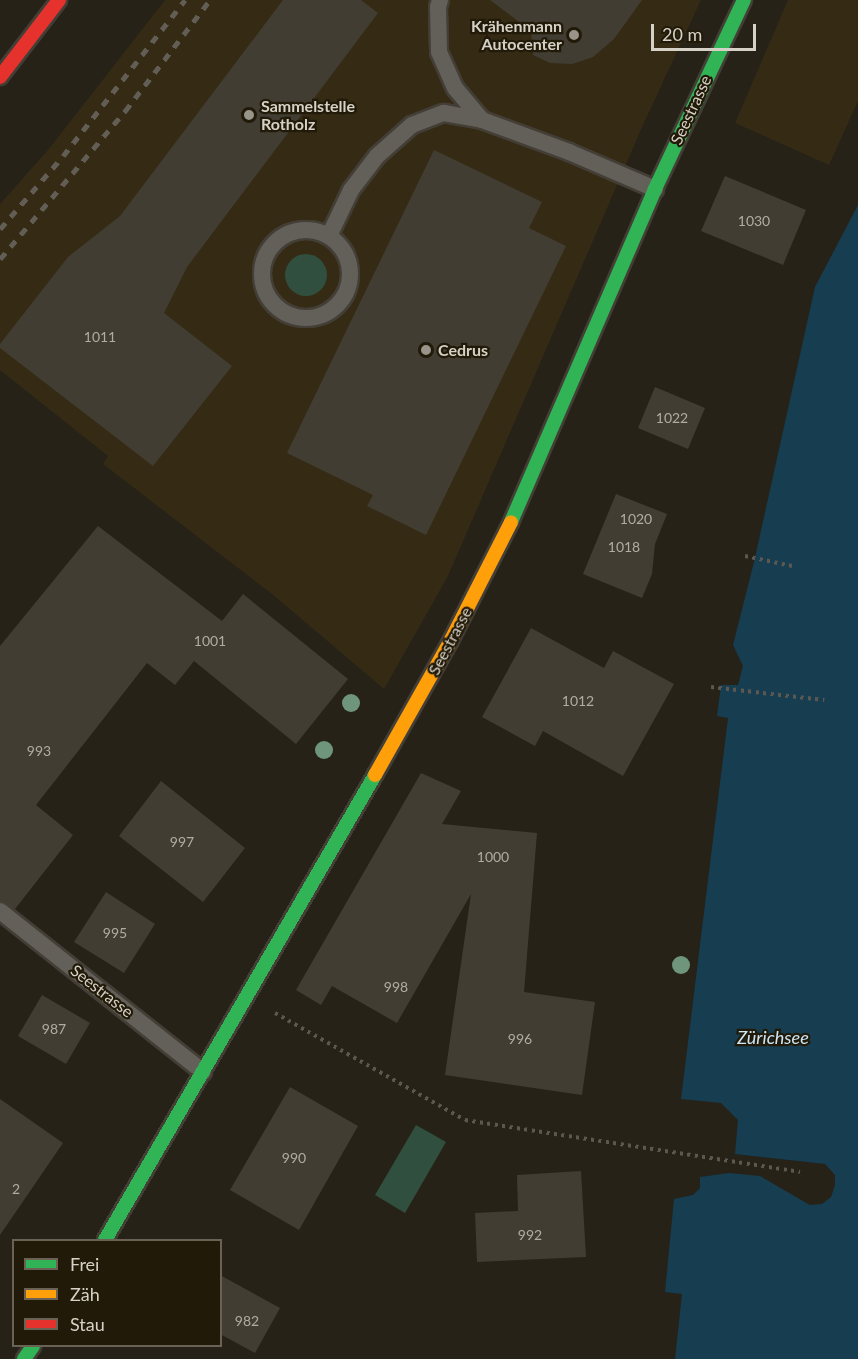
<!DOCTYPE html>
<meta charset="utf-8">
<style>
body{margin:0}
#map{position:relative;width:858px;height:1359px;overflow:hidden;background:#262218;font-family:Lato,sans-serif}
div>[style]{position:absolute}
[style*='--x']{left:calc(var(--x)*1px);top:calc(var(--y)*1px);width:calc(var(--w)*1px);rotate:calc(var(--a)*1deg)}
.built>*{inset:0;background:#352a14}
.green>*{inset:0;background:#304f3e}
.round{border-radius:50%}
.water>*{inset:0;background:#163d50}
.building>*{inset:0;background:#423d32}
.path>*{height:4px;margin-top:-2px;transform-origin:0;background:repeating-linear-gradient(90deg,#5c5851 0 3px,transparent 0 7.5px)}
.roads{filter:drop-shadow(2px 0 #433e36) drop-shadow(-2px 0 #433e36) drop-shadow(0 2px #433e36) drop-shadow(0 -2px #433e36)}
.lane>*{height:16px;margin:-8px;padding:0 8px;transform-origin:8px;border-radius:8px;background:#636059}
.lane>.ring{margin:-8px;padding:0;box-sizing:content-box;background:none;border:16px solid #636059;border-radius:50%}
.fast>*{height:14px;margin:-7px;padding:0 7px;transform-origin:7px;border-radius:7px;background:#30b455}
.slow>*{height:14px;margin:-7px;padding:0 7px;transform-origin:7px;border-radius:7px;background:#ff9f0a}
.jam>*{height:14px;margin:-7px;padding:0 7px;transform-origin:7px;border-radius:7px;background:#e5322d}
.rail>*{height:4.5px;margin-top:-2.25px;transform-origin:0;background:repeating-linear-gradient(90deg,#625e56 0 8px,transparent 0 16px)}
.trees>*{width:18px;height:18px;margin:-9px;border-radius:50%;background:#6f967c}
.dots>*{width:16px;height:16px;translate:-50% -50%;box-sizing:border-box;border:3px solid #221a09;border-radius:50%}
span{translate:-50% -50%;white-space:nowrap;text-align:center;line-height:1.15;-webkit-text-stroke:4.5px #221a09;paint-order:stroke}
.number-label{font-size:14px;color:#b1aca1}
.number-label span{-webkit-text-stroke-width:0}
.poi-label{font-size:16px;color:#d6d1c6;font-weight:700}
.right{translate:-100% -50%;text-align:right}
.left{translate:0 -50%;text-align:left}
.street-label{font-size:16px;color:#d6d1c6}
.water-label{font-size:18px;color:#cbe6f7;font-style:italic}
.legend{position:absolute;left:12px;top:1239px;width:210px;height:108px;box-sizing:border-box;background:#221a09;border:2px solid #6a6355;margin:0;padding:8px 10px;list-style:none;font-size:18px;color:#d6d1c6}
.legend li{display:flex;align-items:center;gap:12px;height:30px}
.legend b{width:30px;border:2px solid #6a6355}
.scale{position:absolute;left:651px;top:24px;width:105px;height:27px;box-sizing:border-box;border:3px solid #d6d1c6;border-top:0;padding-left:8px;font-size:18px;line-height:21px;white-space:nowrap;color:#d6d1c6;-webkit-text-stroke:4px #221a09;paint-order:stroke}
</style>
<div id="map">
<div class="built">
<div style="clip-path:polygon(165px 0,701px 0,643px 125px,448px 576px,384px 689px,272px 594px,103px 464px,108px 456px,0 370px,0 204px,48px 150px)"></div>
<div style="clip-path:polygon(788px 0,858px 0,858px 101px,829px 165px,735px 123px)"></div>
</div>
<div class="green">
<div class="round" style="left:285px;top:254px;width:42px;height:42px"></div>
<div style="clip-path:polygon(416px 1125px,446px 1142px,405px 1213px,375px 1195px)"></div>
</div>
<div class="water">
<div style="clip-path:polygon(858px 205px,858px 1359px,675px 1359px,682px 1294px,665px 1292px,674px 1199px,693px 1195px,700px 1188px,700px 1177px,729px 1173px,760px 1176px,810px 1205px,822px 1204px,831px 1197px,835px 1185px,835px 1175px,825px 1164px,735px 1154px,738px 1120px,721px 1103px,681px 1099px,728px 718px,717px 716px,721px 685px,738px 685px,743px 666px,733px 645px,754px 562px,815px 287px)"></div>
</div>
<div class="building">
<div style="clip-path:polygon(283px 0,361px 0,378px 13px,187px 267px,164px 313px,232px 366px,153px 466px,0 348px,0 344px,68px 257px,120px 216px)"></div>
<div style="clip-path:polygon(490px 0,642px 0,614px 39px,593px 57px,572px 64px,550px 63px,533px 55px,531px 31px)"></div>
<div style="clip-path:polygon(434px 150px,542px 202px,529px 228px,566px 246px,426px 535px,367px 506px,373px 495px,287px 453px)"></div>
<div style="clip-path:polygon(725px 176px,806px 210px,783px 265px,701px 231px)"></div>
<div style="clip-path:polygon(655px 387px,705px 408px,688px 449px,638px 428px)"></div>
<div style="clip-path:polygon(616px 494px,667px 514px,655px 544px,652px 574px,642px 598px,583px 574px)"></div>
<div style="clip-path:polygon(98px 526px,222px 621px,243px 594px,348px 679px,296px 744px,194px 661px,175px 685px,147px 663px,36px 805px,73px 835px,15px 909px,0 901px,0 646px)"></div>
<div style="clip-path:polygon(531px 628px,604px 668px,613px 651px,674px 684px,623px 776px,543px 731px,535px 746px,482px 717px)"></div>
<div style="clip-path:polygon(421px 773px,461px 791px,442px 824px,537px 833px,524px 992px,595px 1002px,582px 1095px,445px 1075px,471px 894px,397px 1023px,332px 986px,321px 1005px,296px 990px)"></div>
<div style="clip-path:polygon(161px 781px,245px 848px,203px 902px,119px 836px)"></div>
<div style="clip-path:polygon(106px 892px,155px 924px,124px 973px,74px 942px)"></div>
<div style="clip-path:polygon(42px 995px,90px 1023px,66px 1064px,18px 1036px)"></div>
<div style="clip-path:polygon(290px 1087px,358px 1126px,299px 1230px,230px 1190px)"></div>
<div style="clip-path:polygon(0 1099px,63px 1143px,0 1235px)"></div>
<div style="clip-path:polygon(581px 1171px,586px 1257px,477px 1262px,475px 1213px,518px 1211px,517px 1175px)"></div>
<div style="clip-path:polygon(220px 1275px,280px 1308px,255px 1353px,220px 1334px)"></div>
</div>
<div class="path">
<div style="--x:745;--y:556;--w:48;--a:12"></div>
<div style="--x:711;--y:687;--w:114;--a:6.6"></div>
<div style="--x:275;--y:1013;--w:218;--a:29.4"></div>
<div style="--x:465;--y:1120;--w:339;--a:8.8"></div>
</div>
<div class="roads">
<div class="lane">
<div style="--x:440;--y:0;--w:7;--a:106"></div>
<div style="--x:438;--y:7;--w:45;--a:88.7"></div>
<div style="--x:439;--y:52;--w:39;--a:66"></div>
<div style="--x:455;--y:88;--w:42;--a:49.8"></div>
<div style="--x:482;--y:120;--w:93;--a:20.2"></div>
<div style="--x:569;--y:152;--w:94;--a:23.3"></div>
<div class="ring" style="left:262px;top:230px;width:72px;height:72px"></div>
<div style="--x:329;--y:236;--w:51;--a:-64.4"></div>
<div style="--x:351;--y:190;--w:43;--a:-52.6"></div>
<div style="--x:377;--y:156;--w:47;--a:-41.5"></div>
<div style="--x:412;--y:125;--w:34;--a:-21"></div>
<div style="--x:444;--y:113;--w:39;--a:10"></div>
<div style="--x:0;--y:911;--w:259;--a:38.4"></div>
</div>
<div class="fast">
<div style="--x:511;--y:522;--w:363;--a:-66.6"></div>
<div style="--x:655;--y:189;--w:209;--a:-64.8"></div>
<div style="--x:105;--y:1240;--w:538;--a:-59.86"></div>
<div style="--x:24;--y:1359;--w:16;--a:-55"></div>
</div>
<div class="slow">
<div style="--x:375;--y:775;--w:155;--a:-60.6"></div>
<div style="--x:451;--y:640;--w:132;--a:-63"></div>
</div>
<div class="jam">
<div style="--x:0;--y:77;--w:97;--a:-52.5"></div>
</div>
</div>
<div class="rail">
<div style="--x:0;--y:229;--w:96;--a:-49.2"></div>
<div style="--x:63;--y:156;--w:198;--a:-52"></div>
<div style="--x:0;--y:259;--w:194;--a:-49.8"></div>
<div style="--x:125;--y:111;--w:140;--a:-52.6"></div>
</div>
<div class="trees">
<div style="left:351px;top:703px"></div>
<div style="left:324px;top:750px"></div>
<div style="left:681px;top:965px"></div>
</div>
<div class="dots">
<div style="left:574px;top:35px;background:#989489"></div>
<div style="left:249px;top:115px;background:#989489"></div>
<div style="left:426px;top:350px;background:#989489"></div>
</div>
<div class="number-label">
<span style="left:754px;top:221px">1030</span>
<span style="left:100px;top:337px">1011</span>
<span style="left:672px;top:418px">1022</span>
<span style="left:636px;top:519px">1020</span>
<span style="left:624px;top:547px">1018</span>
<span style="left:210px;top:641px">1001</span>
<span style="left:578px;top:701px">1012</span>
<span style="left:39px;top:751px">993</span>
<span style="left:182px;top:842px">997</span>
<span style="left:493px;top:857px">1000</span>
<span style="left:115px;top:933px">995</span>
<span style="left:396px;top:987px">998</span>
<span style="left:54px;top:1029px">987</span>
<span style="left:520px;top:1039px">996</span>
<span style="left:294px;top:1158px">990</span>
<span style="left:16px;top:1189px">2</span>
<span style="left:530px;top:1235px">992</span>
<span style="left:247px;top:1321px">982</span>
</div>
<div class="poi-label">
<span class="right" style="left:562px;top:35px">Krähenmann<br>Autocenter</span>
<span class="left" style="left:261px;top:115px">Sammelstelle<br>Rotholz</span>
<span class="left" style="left:438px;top:350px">Cedrus</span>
</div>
<div class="street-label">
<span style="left:691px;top:110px;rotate:-65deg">Seestrasse</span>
<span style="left:450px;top:641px;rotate:-62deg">Seestrasse</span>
<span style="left:102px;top:991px;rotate:38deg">Seestrasse</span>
</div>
<div class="water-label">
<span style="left:773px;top:1037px">Zürichsee</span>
</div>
<ul class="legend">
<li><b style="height:8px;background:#30b455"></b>Frei</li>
<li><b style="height:8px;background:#ff9f0a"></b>Zäh</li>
<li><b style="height:8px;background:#e5322d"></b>Stau</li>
</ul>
<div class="scale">20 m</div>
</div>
